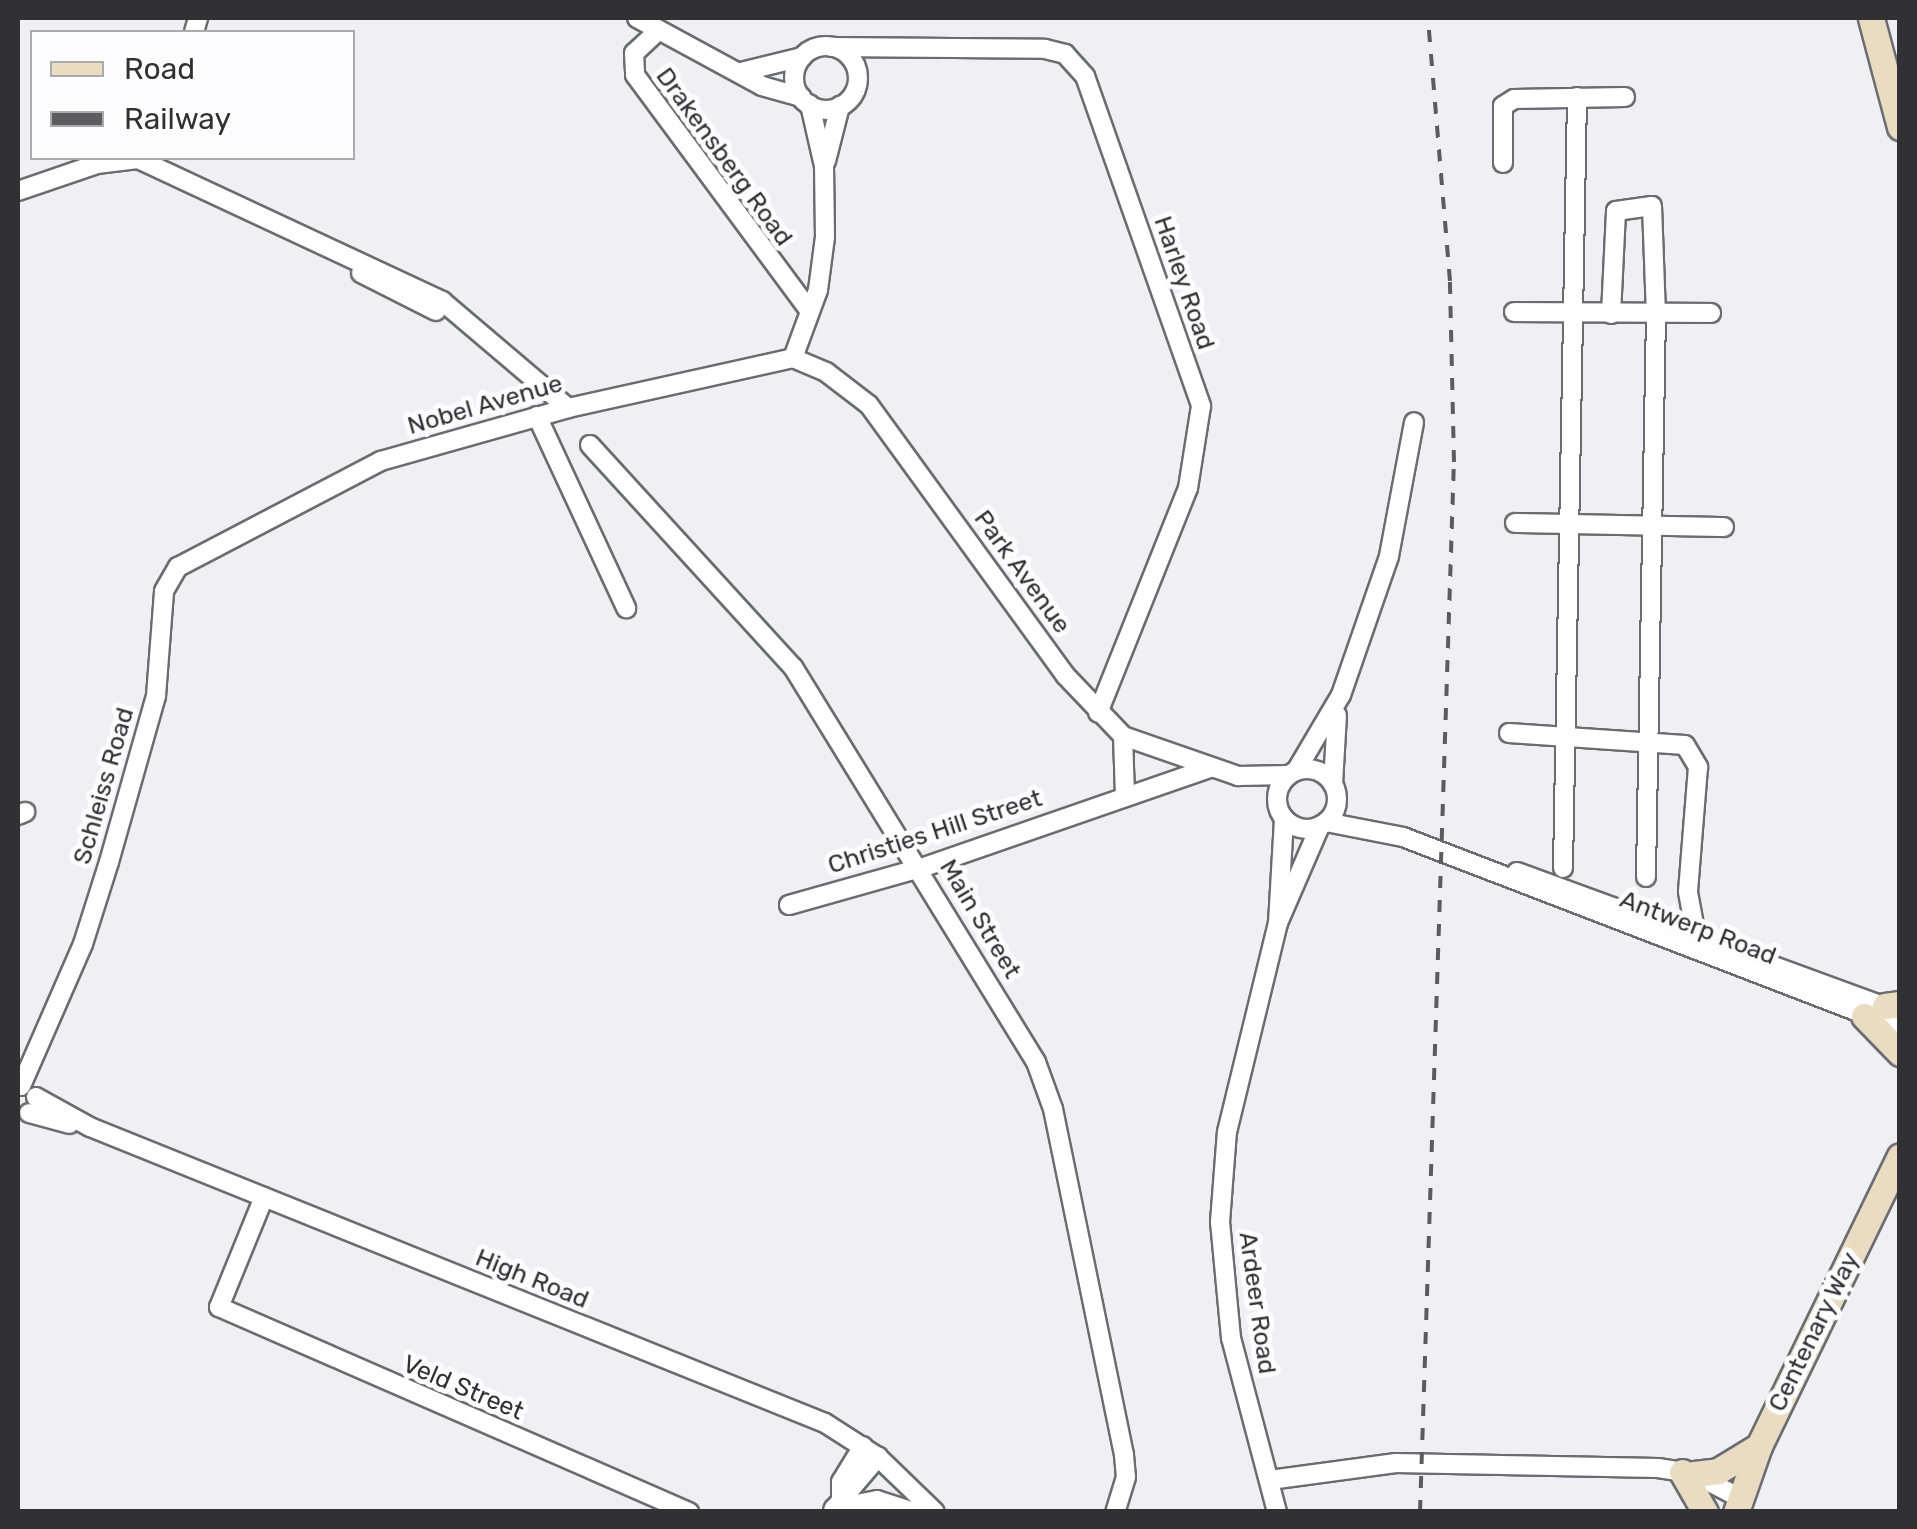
<!DOCTYPE html>
<style>
body{margin:0}
#map{position:relative;width:1917px;height:1529px;overflow:hidden;background:#efeff4;font-family:Rubik,sans-serif}
div>[style]{position:absolute}
[style*='--x']{left:calc(var(--x)*1px);top:calc(var(--y)*1px);width:calc(var(--w)*1px);rotate:calc(var(--a)*1deg)}
.roads{filter:drop-shadow(2px 0 #6b6c70) drop-shadow(-2px 0 #6b6c70) drop-shadow(0 2px #6b6c70) drop-shadow(0 -2px #6b6c70)}
.minor>*{height:18px;margin:-9px;padding:0 9px;transform-origin:9px;border-radius:9px;background:#fff}
.minor>.ring{margin:-9px;padding:0;box-sizing:content-box;background:none;border:18px solid #fff;border-radius:50%}
.secondary>*{height:25px;margin:-12.5px;padding:0 12.5px;transform-origin:12.5px;border-radius:12.5px;background:#e9dcc2}
.rail>*{height:4px;margin-top:-2px;transform-origin:0;background:repeating-linear-gradient(90deg,#5c5c5f 0 12px,transparent 0 24px)}
span{translate:-50% -50%;white-space:nowrap;text-align:center;line-height:1.15;-webkit-text-stroke:10px #fdfdff;paint-order:stroke}
.street-label{font-size:25px;color:#313133}
.frame{position:absolute;inset:0;border:20px solid #313133;pointer-events:none}
.legend{position:absolute;left:30px;top:30px;width:325px;height:130px;box-sizing:border-box;background:#fdfdff;border:2px solid #ababad;margin:0;padding:12px 18px;list-style:none;font-size:30px;color:#313133}
.legend li{display:flex;align-items:center;gap:20px;height:50px}
.legend b{width:50px;border:2px solid #ababad}
</style>
<div id="map">
<div class="roads">
<div class="minor">
<div style="--x:637;--y:18;--w:142;--a:28.5"></div>
<div style="--x:762;--y:86;--w:41;--a:15.8"></div>
<div style="--x:659;--y:30;--w:34;--a:137"></div>
<div style="--x:634;--y:53;--w:22;--a:87"></div>
<div style="--x:635;--y:75;--w:292;--a:53.5"></div>
<div style="--x:194;--y:32;--w:15;--a:-74"></div>
<div class="ring" style="left:794px;top:46px;width:46px;height:46px"></div>
<div style="--x:831;--y:47;--w:214;--a:0.5"></div>
<div style="--x:1045;--y:49;--w:21;--a:14"></div>
<div style="--x:1065;--y:54;--w:30;--a:48"></div>
<div style="--x:1085;--y:76;--w:350;--a:70.6"></div>
<div style="--x:1201;--y:406;--w:83;--a:99"></div>
<div style="--x:1188;--y:488;--w:242;--a:111.8"></div>
<div style="--x:741;--y:72;--w:63;--a:-13.8"></div>
<div style="--x:826;--y:161;--w:57;--a:-75.7"></div>
<div style="--x:1503;--y:163;--w:57;--a:-90"></div>
<div style="--x:1503;--y:106;--w:13;--a:-32"></div>
<div style="--x:1514;--y:99;--w:111;--a:-1"></div>
<div style="--x:18;--y:191;--w:83;--a:-18.9"></div>
<div style="--x:97;--y:164;--w:41;--a:-7"></div>
<div style="--x:138;--y:159;--w:336;--a:25"></div>
<div style="--x:442;--y:301;--w:165;--a:40.3"></div>
<div style="--x:361;--y:273;--w:84;--a:26.9"></div>
<div style="--x:1514;--y:312;--w:197;--a:0.3"></div>
<div style="--x:1611;--y:314;--w:103;--a:-87.2"></div>
<div style="--x:1616;--y:211;--w:36;--a:-8"></div>
<div style="--x:1652;--y:206;--w:107;--a:87.9"></div>
<div style="--x:1656;--y:313;--w:564;--a:91.02"></div>
<div style="--x:793;--y:358;--w:36;--a:23"></div>
<div style="--x:826;--y:372;--w:54;--a:37.5"></div>
<div style="--x:869;--y:405;--w:334;--a:54"></div>
<div style="--x:1065;--y:675;--w:84;--a:46.4"></div>
<div style="--x:1123;--y:736;--w:122;--a:19.2"></div>
<div style="--x:1238;--y:776;--w:51;--a:-1.1"></div>
<div style="--x:793;--y:358;--w:72;--a:-69.8"></div>
<div style="--x:818;--y:290;--w:53;--a:-82.5"></div>
<div style="--x:825;--y:237;--w:71;--a:-90.8"></div>
<div style="--x:824;--y:166;--w:63;--a:-102.9"></div>
<div style="--x:537;--y:416;--w:212;--a:65.1"></div>
<div style="--x:590;--y:445;--w:301;--a:47.6"></div>
<div style="--x:793;--y:667;--w:464;--a:58.4"></div>
<div style="--x:1036;--y:1062;--w:50;--a:70.1"></div>
<div style="--x:1053;--y:1109;--w:353;--a:78.4"></div>
<div style="--x:1124;--y:1455;--w:22;--a:85"></div>
<div style="--x:1126;--y:1477;--w:37;--a:107"></div>
<div style="--x:1515;--y:523;--w:209;--a:1.1"></div>
<div style="--x:1509;--y:733;--w:176;--a:3.9"></div>
<div style="--x:1685;--y:745;--w:26;--a:59"></div>
<div style="--x:1698;--y:767;--w:125;--a:94.6"></div>
<div style="--x:1688;--y:892;--w:50;--a:79.6"></div>
<div style="--x:1123;--y:736;--w:59;--a:88.1"></div>
<div class="ring" style="left:1277px;top:769px;width:42px;height:42px"></div>
<div style="--x:1296;--y:771;--w:88;--a:-59.4"></div>
<div style="--x:1341;--y:695;--w:147;--a:-70.9"></div>
<div style="--x:1389;--y:556;--w:136;--a:-79.4"></div>
<div style="--x:1333;--y:784;--w:69;--a:-86.7"></div>
<div style="--x:18;--y:815;--w:8;--a:-23"></div>
<div style="--x:1326;--y:822;--w:78;--a:11"></div>
<div style="--x:1403;--y:837;--w:532;--a:21.02"></div>
<div style="--x:1563;--y:868;--w:771;--a:-88.96"></div>
<div style="--x:1517;--y:872;--w:399;--a:20.1"></div>
<div style="--x:789;--y:905;--w:137;--a:-15.7"></div>
<div style="--x:921;--y:868;--w:305;--a:-19.1"></div>
<div style="--x:1278;--y:923;--w:106;--a:-66.6"></div>
<div style="--x:21;--y:1086;--w:155;--a:-66.4"></div>
<div style="--x:83;--y:944;--w:86;--a:-72.4"></div>
<div style="--x:109;--y:862;--w:173;--a:-74.2"></div>
<div style="--x:156;--y:696;--w:105;--a:-85.6"></div>
<div style="--x:164;--y:591;--w:28;--a:-60"></div>
<div style="--x:178;--y:567;--w:229;--a:-27.6"></div>
<div style="--x:381;--y:461;--w:194;--a:-15.8"></div>
<div style="--x:568;--y:408;--w:230;--a:-12.5"></div>
<div style="--x:36;--y:1097;--w:62;--a:29.1"></div>
<div style="--x:90;--y:1127;--w:792;--a:21.94"></div>
<div style="--x:825;--y:1423;--w:63;--a:32.7"></div>
<div style="--x:878;--y:1457;--w:79;--a:44"></div>
<div style="--x:29;--y:1113;--w:42;--a:15"></div>
<div style="--x:264;--y:1197;--w:119;--a:112.2"></div>
<div style="--x:219;--y:1307;--w:513;--a:23.57"></div>
<div style="--x:1270;--y:1480;--w:127;--a:-7.7"></div>
<div style="--x:1396;--y:1463;--w:262;--a:1.1"></div>
<div style="--x:1658;--y:1468;--w:36;--a:9"></div>
<div style="--x:1694;--y:1474;--w:52;--a:27.6"></div>
<div style="--x:841;--y:1498;--w:16;--a:-90"></div>
<div style="--x:841;--y:1482;--w:42;--a:-58.6"></div>
<div style="--x:834;--y:1508;--w:44;--a:-10.5"></div>
<div style="--x:877;--y:1500;--w:40;--a:18"></div>
<div style="--x:833;--y:1510;--w:70;--a:-49.7"></div>
<div style="--x:1277;--y:1512;--w:180;--a:-104.8"></div>
<div style="--x:1231;--y:1338;--w:117;--a:-95.4"></div>
<div style="--x:1220;--y:1222;--w:90;--a:-85.6"></div>
<div style="--x:1227;--y:1132;--w:215;--a:-76.3"></div>
<div style="--x:1278;--y:923;--w:105;--a:-86.7"></div>
</div>
<div class="secondary">
<div style="--x:1871;--y:18;--w:113;--a:75.1"></div>
<div style="--x:1885;--y:1006;--w:15;--a:-8"></div>
<div style="--x:1864;--y:1016;--w:52;--a:45.8"></div>
<div style="--x:1682;--y:1472;--w:46;--a:60.1"></div>
<div style="--x:1694;--y:1474;--w:24;--a:-7"></div>
<div style="--x:1718;--y:1471;--w:48;--a:-31.4"></div>
<div style="--x:1736;--y:1512;--w:70;--a:-70.8"></div>
<div style="--x:1759;--y:1446;--w:322;--a:-64.1"></div>
</div>
</div>
<div class="rail">
<div style="--x:1420;--y:1512;--w:1051;--a:-88.15"></div>
<div style="--x:1454;--y:462;--w:181;--a:-91.3"></div>
<div style="--x:1450;--y:281;--w:264;--a:-94.8"></div>
</div>
<div class="street-label">
<span style="left:724px;top:157px;rotate:54deg">Drakensberg Road</span>
<span style="left:1184px;top:283px;rotate:71deg">Harley Road</span>
<span style="left:485px;top:405px;rotate:-16deg">Nobel Avenue</span>
<span style="left:1022px;top:572px;rotate:54deg">Park Avenue</span>
<span style="left:104px;top:786px;rotate:-74deg">Schleiss Road</span>
<span style="left:935px;top:832px;rotate:-18deg">Christies Hill Street</span>
<span style="left:980px;top:919px;rotate:59deg">Main Street</span>
<span style="left:1698px;top:928px;rotate:21deg">Antwerp Road</span>
<span style="left:532px;top:1279px;rotate:22deg">High Road</span>
<span style="left:1257px;top:1303px;rotate:82deg">Ardeer Road</span>
<span style="left:1814px;top:1332px;rotate:-64deg">Centenary Way</span>
<span style="left:463px;top:1388px;rotate:23deg">Veld Street</span>
</div>
<div class="frame"></div>
<ul class="legend">
<li><b style="height:12px;background:#e9dcc2"></b>Road</li>
<li><b style="height:12px;background:#5c5c5f"></b>Railway</li>
</ul>
</div>
